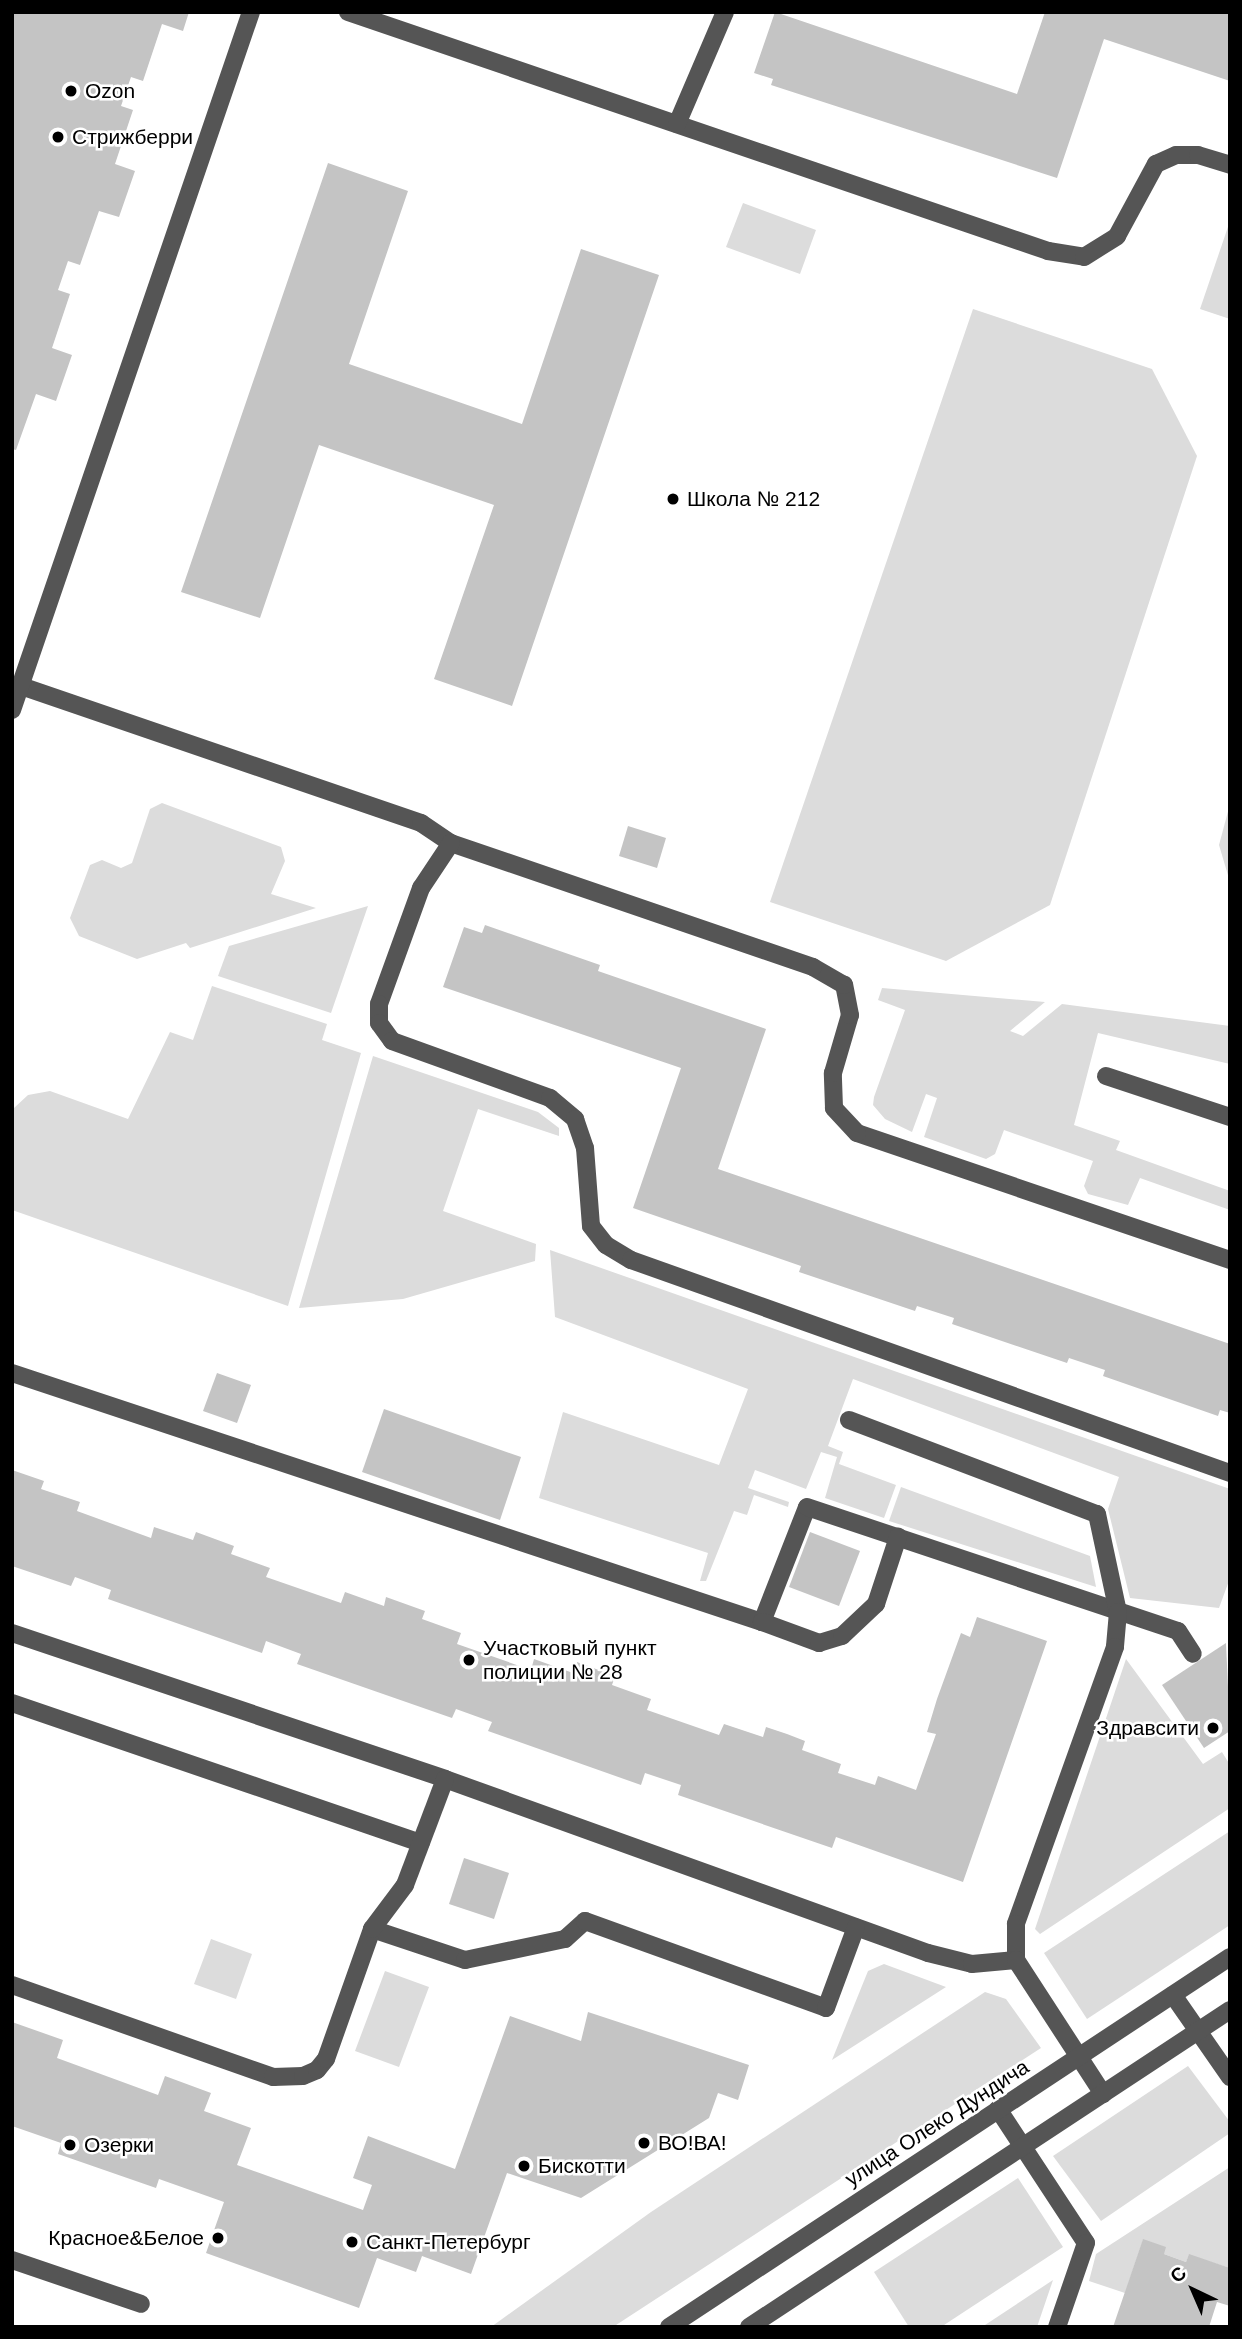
<!DOCTYPE html>
<meta charset="utf-8">
<style>
body{margin:0}
#map{position:relative;width:1242px;height:2339px;overflow:hidden;background:#fff;font-family:Arial,sans-serif}
div>[style]{position:absolute}
[style*='--x']{left:calc(var(--x)*1px);top:calc(var(--y)*1px);width:calc(var(--w)*1px);rotate:calc(var(--a)*1deg)}
.green>*{inset:0;background:#dcdcdc}
.building>*{inset:0;background:#c4c4c4}
.minor>*{height:18px;margin:-9px;padding:0 9px;transform-origin:9px;border-radius:9px;background:#555}
.dots>*{width:19px;height:19px;translate:-50% -50%;box-sizing:border-box;border:4px solid #fff;border-radius:50%}
span{translate:-50% -50%;white-space:nowrap;text-align:center;line-height:1.15;-webkit-text-stroke:5px #fff;paint-order:stroke}
.poi-label{font-size:21px;color:#000}
.left{translate:0 -50%;text-align:left}
.right{translate:-100% -50%;text-align:right}
.street-label{font-size:21px;color:#000}
.frame{position:absolute;inset:0;border:14px solid #000;pointer-events:none}
.north{position:absolute;left:1158px;top:2255px;width:70px;height:70px;-webkit-text-stroke:5px #fff;paint-order:stroke;rotate:316deg;font-size:19px;font-weight:700;line-height:28px;text-align:center;color:#000}
.north::after{content:'';display:block;margin:auto;width:24px;height:32px;background:#000;clip-path:polygon(50% 0,100% 100%,50% 72%,0 100%)}
</style>
<div id="map">
<div class="green">
<div style="clip-path:polygon(743px 203px,816px 230px,800px 274px,726px 247px)"></div>
<div style="clip-path:polygon(1230px 221px,1230px 319px,1200px 309px)"></div>
<div style="clip-path:polygon(973px 309px,1152px 369px,1197px 456px,1050px 905px,946px 961px,770px 902px)"></div>
<div style="clip-path:polygon(162px 803px,281px 847px,285px 861px,271px 894px,316px 908px,190px 948px,186px 943px,137px 959px,79px 936px,70px 918px,90px 865px,102px 860px,121px 868px,132px 863px,150px 809px)"></div>
<div style="clip-path:polygon(1230px 804px,1230px 882px,1219px 845px)"></div>
<div style="clip-path:polygon(368px 906px,331px 1013px,218px 976px,229px 946px)"></div>
<div style="clip-path:polygon(212px 986px,327px 1024px,322px 1040px,361px 1053px,288px 1306px,12px 1210px,14px 1108px,28px 1095px,50px 1091px,128px 1119px,170px 1032px,193px 1040px)"></div>
<div style="clip-path:polygon(882px 988px,1045px 1002px,1010px 1031px,1023px 1036px,1062px 1004px,1230px 1026px,1230px 1064px,1098px 1033px,1074px 1125px,1120px 1141px,1116px 1150px,1230px 1191px,1230px 1210px,1140px 1178px,1128px 1205px,1088px 1194px,1084px 1186px,1093px 1161px,1004px 1130px,995px 1154px,986px 1159px,924px 1137px,937px 1098px,926px 1094px,912px 1132px,885px 1119px,873px 1105px,874px 1097px,905px 1010px,878px 1000px)"></div>
<div style="clip-path:polygon(373px 1056px,538px 1112px,559px 1128px,559px 1136px,478px 1109px,443px 1211px,536px 1244px,535px 1261px,403px 1299px,299px 1308px)"></div>
<div style="clip-path:polygon(550px 1250px,1230px 1489px,1230px 1578px,1219px 1608px,1130px 1598px,1108px 1509px,1119px 1477px,853px 1379px,828px 1446px,843px 1452px,839px 1464px,896px 1485px,884px 1518px,825px 1498px,837px 1457px,821px 1452px,806px 1489px,755px 1470px,748px 1488px,789px 1502px,788px 1507px,754px 1495px,747px 1515px,734px 1511px,706px 1581px,700px 1581px,708px 1553px,539px 1498px,563px 1412px,719px 1465px,748px 1389px,555px 1317px)"></div>
<div style="clip-path:polygon(901px 1487px,1090px 1556px,1096px 1587px,889px 1521px)"></div>
<div style="clip-path:polygon(1126px 1659px,1203px 1764px,1222px 1752px,1230px 1765px,1230px 1808px,1040px 1934px,1035px 1929px)"></div>
<div style="clip-path:polygon(1230px 1831px,1230px 1925px,1087px 2019px,1044px 1953px)"></div>
<div style="clip-path:polygon(211px 1939px,252px 1954px,236px 1999px,194px 1984px)"></div>
<div style="clip-path:polygon(884px 1964px,946px 1987px,832px 2060px,868px 1971px)"></div>
<div style="clip-path:polygon(385px 1971px,429px 1987px,399px 2067px,355px 2051px)"></div>
<div style="clip-path:polygon(985px 1992px,1006px 1999px,1041px 2048px,613px 2327px,491px 2327px,651px 2212px)"></div>
<div style="clip-path:polygon(1188px 2066px,1230px 2122px,1230px 2133px,1101px 2221px,1053px 2156px)"></div>
<div style="clip-path:polygon(1230px 2167px,1230px 2268px,1189px 2255px,1186px 2262px,1164px 2254px,1143px 2240px,1125px 2293px,1089px 2281px,1096px 2254px)"></div>
<div style="clip-path:polygon(1018px 2178px,1063px 2247px,941px 2327px,909px 2327px,874px 2272px)"></div>
<div style="clip-path:polygon(1053px 2280px,1037px 2327px,982px 2327px)"></div>
</div>
<div class="building">
<div style="clip-path:polygon(12px 12px,189px 12px,183px 31px,162px 24px,143px 81px,131px 77px,121px 106px,133px 110px,115px 164px,135px 171px,119px 217px,99px 211px,80px 265px,68px 261px,58px 290px,70px 294px,52px 348px,72px 355px,56px 401px,36px 394px,16px 450px,12px 449px)"></div>
<div style="clip-path:polygon(775px 12px,1017px 94px,1045px 12px,1228px 12px,1230px 81px,1104px 39px,1057px 178px,771px 85px,773px 79px,754px 73px)"></div>
<div style="clip-path:polygon(328px 163px,408px 191px,349px 364px,522px 424px,581px 249px,659px 275px,512px 706px,434px 679px,494px 505px,319px 445px,260px 618px,181px 592px)"></div>
<div style="clip-path:polygon(628px 826px,666px 838px,657px 868px,619px 856px)"></div>
<div style="clip-path:polygon(485px 925px,600px 965px,598px 971px,766px 1029px,718px 1169px,1230px 1344px,1230px 1413px,1220px 1410px,1218px 1416px,1103px 1376px,1105px 1370px,1069px 1358px,1067px 1363px,952px 1324px,954px 1318px,917px 1306px,915px 1311px,799px 1272px,801px 1266px,633px 1208px,681px 1068px,443px 987px,464px 927px,482px 933px)"></div>
<div style="clip-path:polygon(217px 1373px,251px 1385px,237px 1423px,203px 1411px)"></div>
<div style="clip-path:polygon(384px 1409px,521px 1457px,500px 1520px,362px 1472px)"></div>
<div style="clip-path:polygon(12px 1470px,44px 1481px,41px 1489px,80px 1502px,77px 1511px,151px 1538px,154px 1527px,193px 1540px,196px 1532px,234px 1546px,231px 1554px,270px 1568px,266px 1577px,341px 1603px,345px 1592px,384px 1606px,386px 1597px,425px 1611px,422px 1619px,461px 1633px,457px 1644px,531px 1670px,534px 1659px,573px 1673px,577px 1662px,615px 1676px,612px 1685px,651px 1699px,647px 1710px,719px 1735px,724px 1724px,763px 1737px,766px 1727px,787px 1734px,805px 1741px,802px 1750px,841px 1764px,838px 1773px,875px 1785px,878px 1776px,916px 1790px,936px 1734px,927px 1732px,937px 1699px,961px 1633px,970px 1637px,977px 1617px,1047px 1641px,963px 1882px,836px 1837px,832px 1848px,678px 1795px,681px 1785px,645px 1773px,641px 1785px,488px 1731px,492px 1722px,456px 1709px,452px 1718px,297px 1664px,301px 1654px,266px 1641px,262px 1653px,108px 1599px,111px 1590px,75px 1577px,71px 1586px,12px 1566px)"></div>
<div style="clip-path:polygon(810px 1532px,860px 1551px,839px 1606px,789px 1587px)"></div>
<div style="clip-path:polygon(1226px 1643px,1230px 1731px,1204px 1748px,1162px 1685px)"></div>
<div style="clip-path:polygon(464px 1858px,509px 1873px,494px 1919px,449px 1904px)"></div>
<div style="clip-path:polygon(588px 2012px,749px 2065px,738px 2100px,718px 2093px,709px 2118px,581px 2198px,507px 2173px,471px 2274px,422px 2256px,416px 2272px,377px 2258px,359px 2308px,206px 2253px,224px 2202px,159px 2179px,156px 2188px,58px 2154px,61px 2143px,12px 2126px,12px 2022px,63px 2040px,57px 2058px,158px 2095px,165px 2076px,211px 2093px,204px 2111px,251px 2128px,237px 2165px,363px 2210px,372px 2185px,353px 2178px,368px 2136px,455px 2169px,510px 2016px,581px 2041px)"></div>
<div style="clip-path:polygon(1143px 2239px,1166px 2247px,1164px 2254px,1186px 2262px,1189px 2254px,1230px 2268px,1230px 2306px,1217px 2302px,1209px 2327px,1113px 2327px)"></div>
</div>
<div class="minor">
<div style="--x:348;--y:12;--w:740;--a:18.85"></div>
<div style="--x:1048;--y:251;--w:36;--a:9"></div>
<div style="--x:1084;--y:257;--w:39;--a:-32"></div>
<div style="--x:1117;--y:236;--w:82;--a:-61.6"></div>
<div style="--x:1156;--y:164;--w:22;--a:-24"></div>
<div style="--x:1176;--y:155;--w:22;--a:0"></div>
<div style="--x:1198;--y:155;--w:34;--a:17"></div>
<div style="--x:677;--y:124;--w:122;--a:-66.8"></div>
<div style="--x:21;--y:686;--w:423;--a:18.9"></div>
<div style="--x:421;--y:823;--w:36;--a:34"></div>
<div style="--x:12;--y:710;--w:738;--a:-71.1"></div>
<div style="--x:1106;--y:1076;--w:131;--a:18.3"></div>
<div style="--x:1230;--y:1260;--w:394;--a:-161.2"></div>
<div style="--x:857;--y:1133;--w:34;--a:-133"></div>
<div style="--x:834;--y:1108;--w:35;--a:-92"></div>
<div style="--x:833;--y:1073;--w:60;--a:-73.7"></div>
<div style="--x:850;--y:1015;--w:31;--a:-101"></div>
<div style="--x:844;--y:985;--w:36;--a:-150"></div>
<div style="--x:813;--y:967;--w:383;--a:-161.1"></div>
<div style="--x:451;--y:843;--w:54;--a:123.7"></div>
<div style="--x:421;--y:888;--w:123;--a:109.9"></div>
<div style="--x:379;--y:1004;--w:19;--a:90"></div>
<div style="--x:379;--y:1023;--w:22;--a:54"></div>
<div style="--x:392;--y:1041;--w:168;--a:19.8"></div>
<div style="--x:550;--y:1098;--w:33;--a:40"></div>
<div style="--x:575;--y:1119;--w:31;--a:71"></div>
<div style="--x:585;--y:1148;--w:78;--a:85.6"></div>
<div style="--x:591;--y:1226;--w:24;--a:52"></div>
<div style="--x:606;--y:1245;--w:29;--a:31"></div>
<div style="--x:631;--y:1260;--w:636;--a:19.58"></div>
<div style="--x:12;--y:1373;--w:790;--a:18.37"></div>
<div style="--x:762;--y:1622;--w:123;--a:-68.6"></div>
<div style="--x:807;--y:1507;--w:391;--a:18.5"></div>
<div style="--x:1178;--y:1631;--w:27;--a:57"></div>
<div style="--x:849;--y:1420;--w:265;--a:20.8"></div>
<div style="--x:1097;--y:1514;--w:100;--a:77.9"></div>
<div style="--x:1118;--y:1612;--w:35;--a:95"></div>
<div style="--x:1115;--y:1647;--w:294;--a:109.7"></div>
<div style="--x:1016;--y:1924;--w:36;--a:90"></div>
<div style="--x:762;--y:1622;--w:61;--a:20.2"></div>
<div style="--x:819;--y:1643;--w:24;--a:-17"></div>
<div style="--x:842;--y:1636;--w:47;--a:-43.3"></div>
<div style="--x:876;--y:1604;--w:71;--a:-71.8"></div>
<div style="--x:12;--y:1633;--w:457;--a:18.6"></div>
<div style="--x:445;--y:1779;--w:513;--a:19.81"></div>
<div style="--x:928;--y:1953;--w:45;--a:14"></div>
<div style="--x:972;--y:1964;--w:44;--a:-5.2"></div>
<div style="--x:1016;--y:1960;--w:160;--a:57"></div>
<div style="--x:12;--y:1703;--w:432;--a:18.9"></div>
<div style="--x:372;--y:1929;--w:98;--a:18.4"></div>
<div style="--x:465;--y:1960;--w:102;--a:-11.9"></div>
<div style="--x:565;--y:1939;--w:27;--a:-42"></div>
<div style="--x:585;--y:1921;--w:256;--a:19.8"></div>
<div style="--x:826;--y:2008;--w:86;--a:-69.7"></div>
<div style="--x:12;--y:1985;--w:277;--a:19.4"></div>
<div style="--x:273;--y:2077;--w:30;--a:-2"></div>
<div style="--x:303;--y:2076;--w:15;--a:-23"></div>
<div style="--x:317;--y:2070;--w:14;--a:-51"></div>
<div style="--x:326;--y:2059;--w:138;--a:-70.5"></div>
<div style="--x:372;--y:1929;--w:55;--a:-53.1"></div>
<div style="--x:405;--y:1885;--w:113;--a:-69.3"></div>
<div style="--x:1173;--y:1995;--w:100;--a:55.2"></div>
<div style="--x:998;--y:2109;--w:160;--a:56.7"></div>
<div style="--x:1086;--y:2243;--w:89;--a:109"></div>
<div style="--x:12;--y:2260;--w:136;--a:18.8"></div>
<div style="--x:669;--y:2327;--w:672;--a:-33.41"></div>
<div style="--x:749;--y:2327;--w:576;--a:-33.39"></div>
</div>
<div class="dots">
<div style="left:71px;top:91px;background:#000"></div>
<div style="left:58px;top:137px;background:#000"></div>
<div style="left:673px;top:499px;background:#000"></div>
<div style="left:469px;top:1660px;background:#000"></div>
<div style="left:1213px;top:1728px;background:#000"></div>
<div style="left:644px;top:2143px;background:#000"></div>
<div style="left:70px;top:2145px;background:#000"></div>
<div style="left:524px;top:2166px;background:#000"></div>
<div style="left:218px;top:2238px;background:#000"></div>
<div style="left:352px;top:2242px;background:#000"></div>
</div>
<div class="poi-label">
<span class="left" style="left:85px;top:91px">Ozon</span>
<span class="left" style="left:72px;top:137px">Стрижберри</span>
<span class="left" style="left:687px;top:499px">Школа № 212</span>
<span class="left" style="left:483px;top:1660px">Участковый пункт<br>полиции № 28</span>
<span class="right" style="left:1199px;top:1728px">Здравсити</span>
<span class="left" style="left:658px;top:2143px">ВО!ВА!</span>
<span class="left" style="left:84px;top:2145px">Озерки</span>
<span class="left" style="left:538px;top:2166px">Бискотти</span>
<span class="right" style="left:204px;top:2238px">Красное&amp;Белое</span>
<span class="left" style="left:366px;top:2242px">Санкт-Петербург</span>
</div>
<div class="street-label">
<span style="left:937px;top:2123px;rotate:-33deg">улица Олеко Дундича</span>
</div>
<div class="frame"></div>
<div class="north">С</div>
</div>
